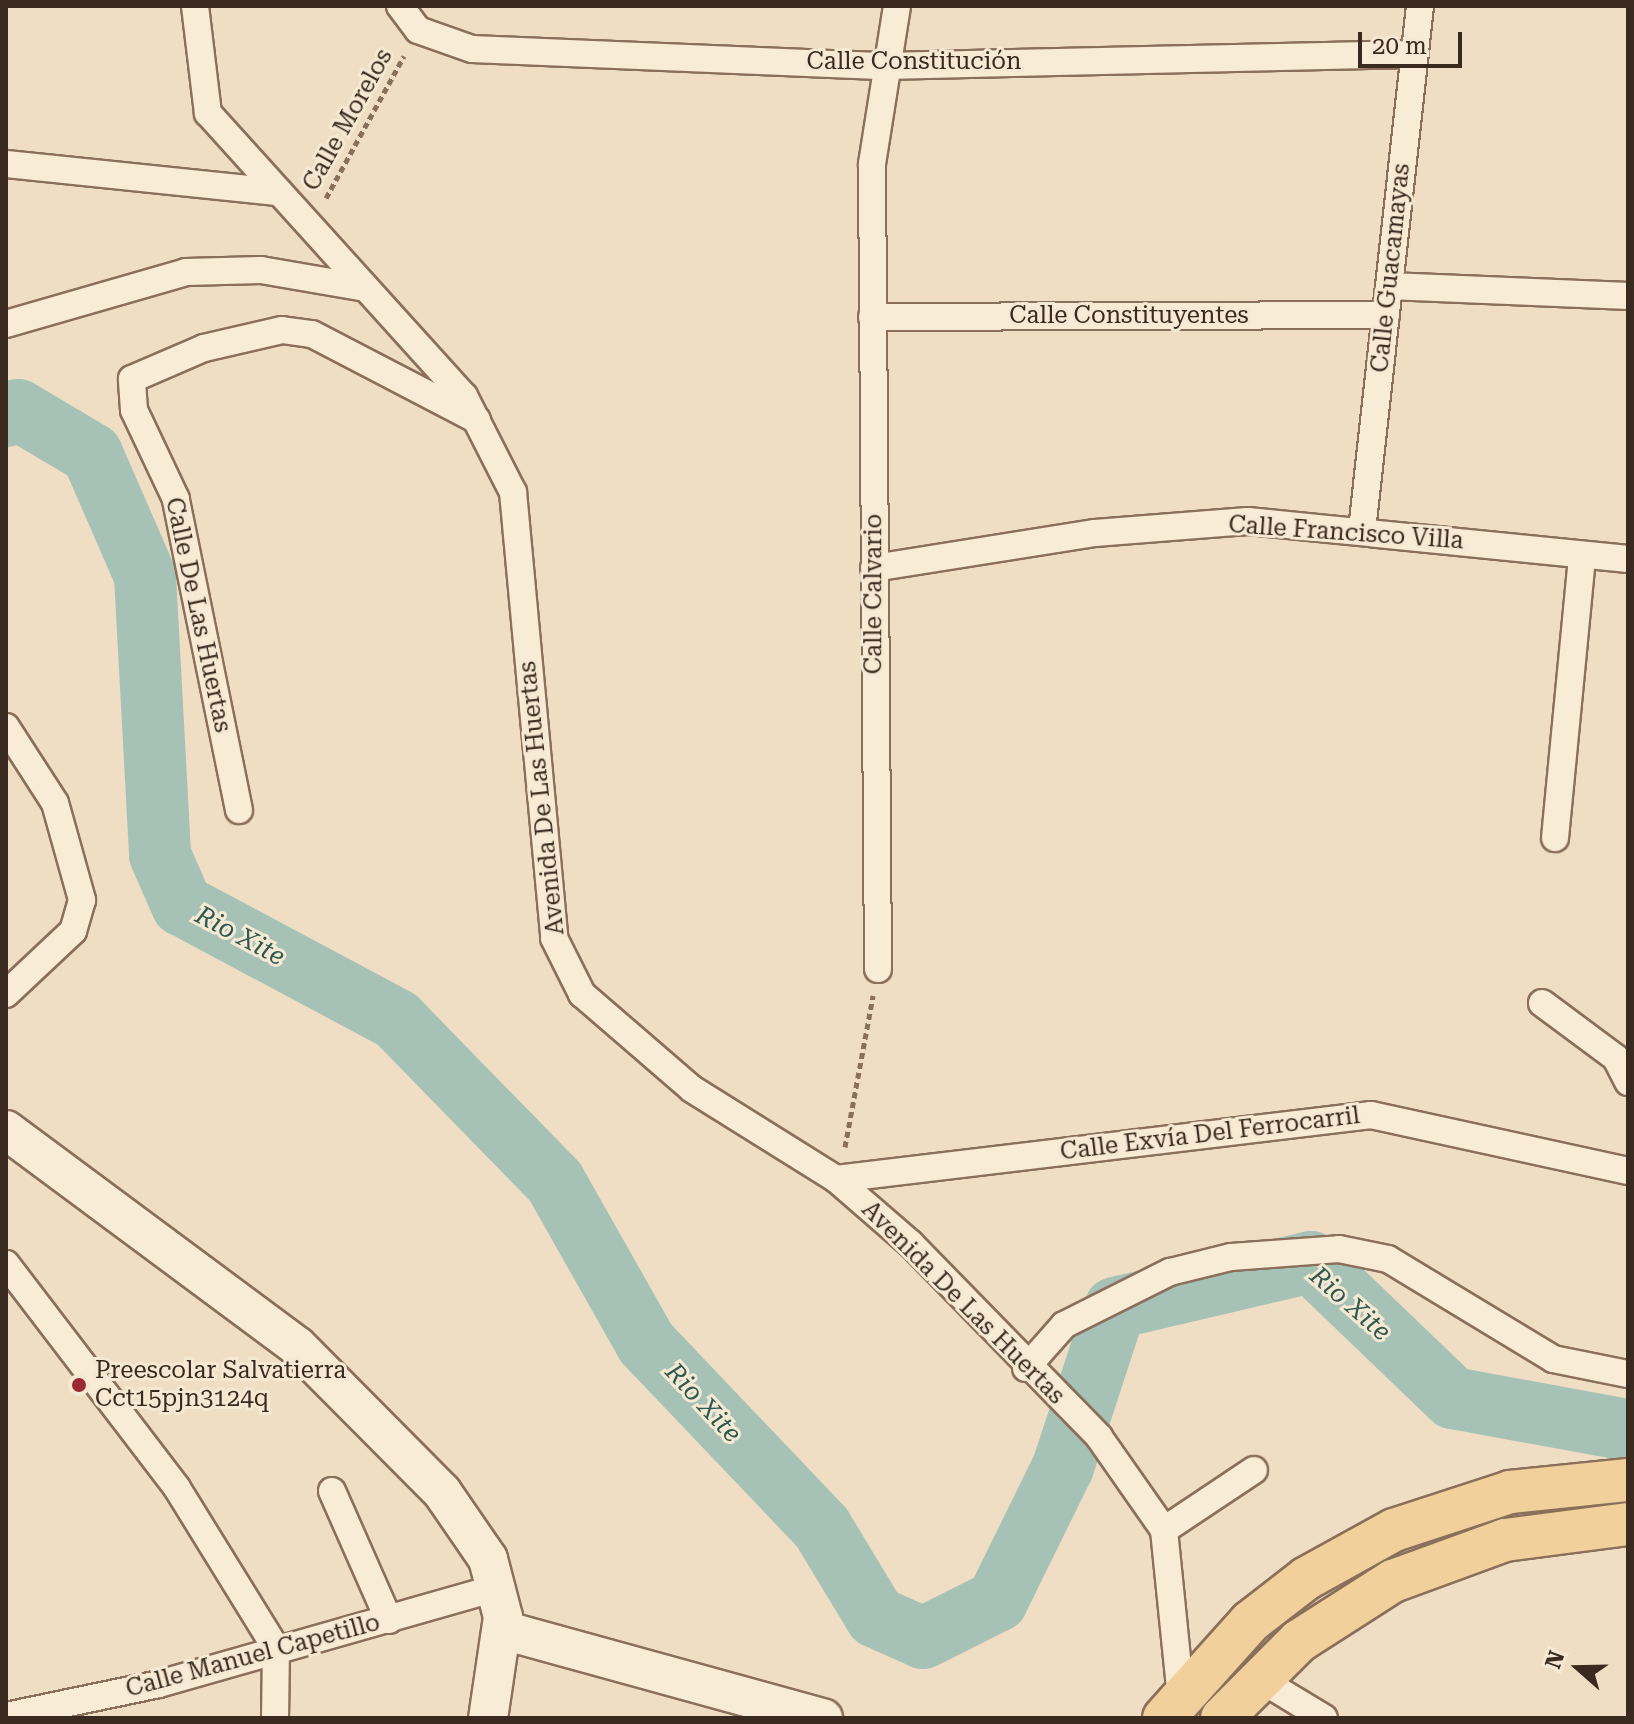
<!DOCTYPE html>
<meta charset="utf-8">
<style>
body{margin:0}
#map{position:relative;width:1634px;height:1724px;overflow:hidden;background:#efdec4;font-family:"Roboto Serif",serif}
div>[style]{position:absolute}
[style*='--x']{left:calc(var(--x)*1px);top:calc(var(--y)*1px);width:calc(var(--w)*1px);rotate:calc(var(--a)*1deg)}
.river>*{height:62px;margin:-31px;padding:0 31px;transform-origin:31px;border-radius:31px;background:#a6c2b7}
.path>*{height:5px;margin-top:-2.5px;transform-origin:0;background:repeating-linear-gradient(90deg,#8a6f5a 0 6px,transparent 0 10px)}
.roads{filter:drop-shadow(2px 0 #8a6f5a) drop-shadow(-2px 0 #8a6f5a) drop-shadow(0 2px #8a6f5a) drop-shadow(0 -2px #8a6f5a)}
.street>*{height:26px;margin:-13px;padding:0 13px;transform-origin:13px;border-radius:13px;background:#f9ecd7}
.secondary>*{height:38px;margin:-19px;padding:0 19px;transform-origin:19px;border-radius:19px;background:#f9ecd7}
.primary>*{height:42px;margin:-21px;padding:0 21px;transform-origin:21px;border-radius:21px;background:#f2d09b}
.dots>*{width:22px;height:22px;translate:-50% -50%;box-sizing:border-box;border:4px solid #f6e9d3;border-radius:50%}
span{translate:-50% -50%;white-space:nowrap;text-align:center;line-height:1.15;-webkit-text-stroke:6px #f6e9d3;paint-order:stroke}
.street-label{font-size:24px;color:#39291e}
.poi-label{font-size:24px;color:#39291e}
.left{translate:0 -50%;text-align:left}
.water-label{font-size:26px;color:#2d5953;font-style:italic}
.frame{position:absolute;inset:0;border:8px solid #39291e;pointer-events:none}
.north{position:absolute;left:1538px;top:1628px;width:80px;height:80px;-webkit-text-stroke:6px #f6e9d3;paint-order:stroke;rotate:290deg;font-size:22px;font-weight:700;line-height:32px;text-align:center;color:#39291e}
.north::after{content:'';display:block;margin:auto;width:28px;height:36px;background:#39291e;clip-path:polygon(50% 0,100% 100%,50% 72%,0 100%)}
.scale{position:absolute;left:1358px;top:32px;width:104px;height:36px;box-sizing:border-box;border:4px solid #39291e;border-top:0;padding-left:10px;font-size:24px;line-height:28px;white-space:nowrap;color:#39291e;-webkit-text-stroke:6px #f6e9d3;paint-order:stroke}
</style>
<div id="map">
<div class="river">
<div style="--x:6;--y:416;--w:13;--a:-27"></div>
<div style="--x:18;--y:410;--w:86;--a:30.7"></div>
<div style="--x:92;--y:454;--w:133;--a:66.5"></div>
<div style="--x:145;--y:576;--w:279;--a:86.9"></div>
<div style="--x:160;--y:855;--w:55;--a:66.3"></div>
<div style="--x:182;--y:905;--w:244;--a:28.1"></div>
<div style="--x:397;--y:1020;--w:226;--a:45.7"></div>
<div style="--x:555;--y:1182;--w:185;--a:60.5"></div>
<div style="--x:646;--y:1343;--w:255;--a:46.4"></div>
<div style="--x:822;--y:1528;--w:104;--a:58.8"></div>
<div style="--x:876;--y:1617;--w:51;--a:24.1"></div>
<div style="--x:923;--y:1638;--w:83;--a:-26.6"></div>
<div style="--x:997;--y:1601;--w:149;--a:-63.8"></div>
<div style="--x:1063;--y:1467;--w:167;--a:-71.9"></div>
<div style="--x:1115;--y:1308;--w:201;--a:-13.2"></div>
<div style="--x:1311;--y:1262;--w:197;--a:43.8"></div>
<div style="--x:1453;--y:1398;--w:178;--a:10.4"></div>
</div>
<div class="path">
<div style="--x:326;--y:198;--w:162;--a:-61.2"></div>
<div style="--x:845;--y:1147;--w:154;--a:-79.5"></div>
</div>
<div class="roads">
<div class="street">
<div style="--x:195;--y:6;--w:108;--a:83.1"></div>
<div style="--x:208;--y:113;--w:382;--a:47.9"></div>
<div style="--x:464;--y:396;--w:108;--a:63"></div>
<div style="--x:513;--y:492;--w:448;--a:84.7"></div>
<div style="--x:554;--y:938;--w:63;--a:63.4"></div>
<div style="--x:582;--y:994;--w:145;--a:40.8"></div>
<div style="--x:692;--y:1089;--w:170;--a:32"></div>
<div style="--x:836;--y:1179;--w:98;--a:40.9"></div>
<div style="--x:910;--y:1243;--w:271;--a:45.7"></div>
<div style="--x:1099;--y:1437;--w:113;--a:55"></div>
<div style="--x:1164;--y:1530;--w:168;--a:84.2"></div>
<div style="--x:400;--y:6;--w:30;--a:53"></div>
<div style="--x:418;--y:30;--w:57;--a:19.4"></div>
<div style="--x:472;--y:49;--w:413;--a:2.4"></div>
<div style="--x:885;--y:66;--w:529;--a:-1.3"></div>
<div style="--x:6;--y:164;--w:274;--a:5.9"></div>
<div style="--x:1390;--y:286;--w:238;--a:2.4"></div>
<div style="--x:872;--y:317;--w:514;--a:-0.22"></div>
<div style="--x:6;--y:324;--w:187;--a:-16.1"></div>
<div style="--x:186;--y:272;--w:75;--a:-1.5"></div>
<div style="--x:261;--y:270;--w:106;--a:9.8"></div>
<div style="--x:1362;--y:530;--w:527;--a:-83.68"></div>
<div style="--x:874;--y:568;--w:224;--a:-9"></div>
<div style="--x:1095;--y:533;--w:153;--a:-4.5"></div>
<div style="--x:1248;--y:521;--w:382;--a:5.7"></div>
<div style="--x:6;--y:727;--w:90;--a:57.2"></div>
<div style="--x:55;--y:803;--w:101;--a:74.4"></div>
<div style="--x:82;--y:900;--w:32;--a:106"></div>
<div style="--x:73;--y:931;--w:92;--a:136.8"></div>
<div style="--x:239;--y:810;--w:317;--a:-101.5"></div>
<div style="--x:176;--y:499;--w:98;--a:-115.3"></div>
<div style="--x:134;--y:410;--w:31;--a:-94"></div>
<div style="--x:132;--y:379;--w:78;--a:-23.3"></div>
<div style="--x:204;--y:348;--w:80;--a:-13"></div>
<div style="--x:282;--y:330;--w:30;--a:8"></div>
<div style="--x:312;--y:334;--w:186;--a:27.5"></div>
<div style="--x:1555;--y:838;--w:283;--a:-84.5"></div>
<div style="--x:878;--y:969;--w:805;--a:-90.43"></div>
<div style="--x:872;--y:164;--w:160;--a:-81"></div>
<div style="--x:1542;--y:1003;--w:92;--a:36.6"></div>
<div style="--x:1616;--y:1058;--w:27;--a:63"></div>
<div style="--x:836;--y:1179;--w:539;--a:-6.82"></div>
<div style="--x:1371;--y:1115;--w:263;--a:12.3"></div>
<div style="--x:6;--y:1264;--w:282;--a:52.6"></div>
<div style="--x:177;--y:1488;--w:188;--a:58.3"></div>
<div style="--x:276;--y:1648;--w:70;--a:90.8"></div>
<div style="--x:1026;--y:1368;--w:57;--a:-48.5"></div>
<div style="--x:1064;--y:1325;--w:119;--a:-26.6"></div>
<div style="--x:1170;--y:1272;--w:63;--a:-13.8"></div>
<div style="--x:1231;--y:1257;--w:108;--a:-4.2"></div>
<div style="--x:1339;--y:1249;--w:50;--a:11.5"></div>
<div style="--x:1388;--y:1259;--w:193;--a:31.2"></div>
<div style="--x:1553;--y:1359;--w:76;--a:11.3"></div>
<div style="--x:332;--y:1491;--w:141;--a:66.2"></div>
<div style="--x:1164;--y:1530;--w:108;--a:-33.7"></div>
<div style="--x:1258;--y:1678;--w:77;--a:31.2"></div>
<div style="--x:6;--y:1716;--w:156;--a:-11.8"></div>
<div style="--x:159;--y:1684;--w:351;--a:-15.9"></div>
</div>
<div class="secondary">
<div style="--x:6;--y:1130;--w:362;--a:36.6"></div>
<div style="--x:297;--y:1346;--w:206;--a:45.2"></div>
<div style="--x:442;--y:1492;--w:81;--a:55.5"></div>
<div style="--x:488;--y:1559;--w:60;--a:75.5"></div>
<div style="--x:503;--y:1617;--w:102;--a:98.4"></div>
<div style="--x:503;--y:1630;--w:332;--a:15.4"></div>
</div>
<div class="primary">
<div style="--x:1164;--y:1718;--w:129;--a:-48.1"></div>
<div style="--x:1250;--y:1622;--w:72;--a:-37.7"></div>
<div style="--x:1307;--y:1578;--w:99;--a:-28.9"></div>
<div style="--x:1394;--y:1530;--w:122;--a:-18.1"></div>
<div style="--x:1510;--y:1492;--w:119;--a:-5.8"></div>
<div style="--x:1222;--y:1718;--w:109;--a:-45"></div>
<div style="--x:1299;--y:1641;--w:112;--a:-32.6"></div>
<div style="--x:1393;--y:1581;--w:119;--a:-20.1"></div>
<div style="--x:1505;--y:1540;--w:124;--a:-7.4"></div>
</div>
</div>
<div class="dots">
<div style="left:79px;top:1385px;background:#9a2933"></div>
</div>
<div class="street-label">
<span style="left:914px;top:62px">Calle Constitución</span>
<span style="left:348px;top:120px;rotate:-61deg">Calle Morelos</span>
<span style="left:1391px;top:268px;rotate:-84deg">Calle Guacamayas</span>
<span style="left:1129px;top:316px">Calle Constituyentes</span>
<span style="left:1346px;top:533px;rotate:4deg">Calle Francisco Villa</span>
<span style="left:874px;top:594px;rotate:-90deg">Calle Calvario</span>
<span style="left:198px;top:615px;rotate:78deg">Calle De Las Huertas</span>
<span style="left:542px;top:798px;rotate:-96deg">Avenida De Las Huertas</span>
<span style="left:1210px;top:1134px;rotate:-7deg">Calle Exvía Del Ferrocarril</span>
<span style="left:963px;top:1303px;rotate:45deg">Avenida De Las Huertas</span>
<span style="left:253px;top:1656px;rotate:-15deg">Calle Manuel Capetillo</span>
</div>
<div class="poi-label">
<span class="left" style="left:95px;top:1385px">Preescolar Salvatierra<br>Cct15pjn3124q</span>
</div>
<div class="water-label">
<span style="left:240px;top:936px;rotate:28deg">Rio Xite</span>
<span style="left:1350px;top:1304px;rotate:41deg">Rio Xite</span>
<span style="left:703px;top:1403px;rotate:47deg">Rio Xite</span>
</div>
<div class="frame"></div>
<div class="north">N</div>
<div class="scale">20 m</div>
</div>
